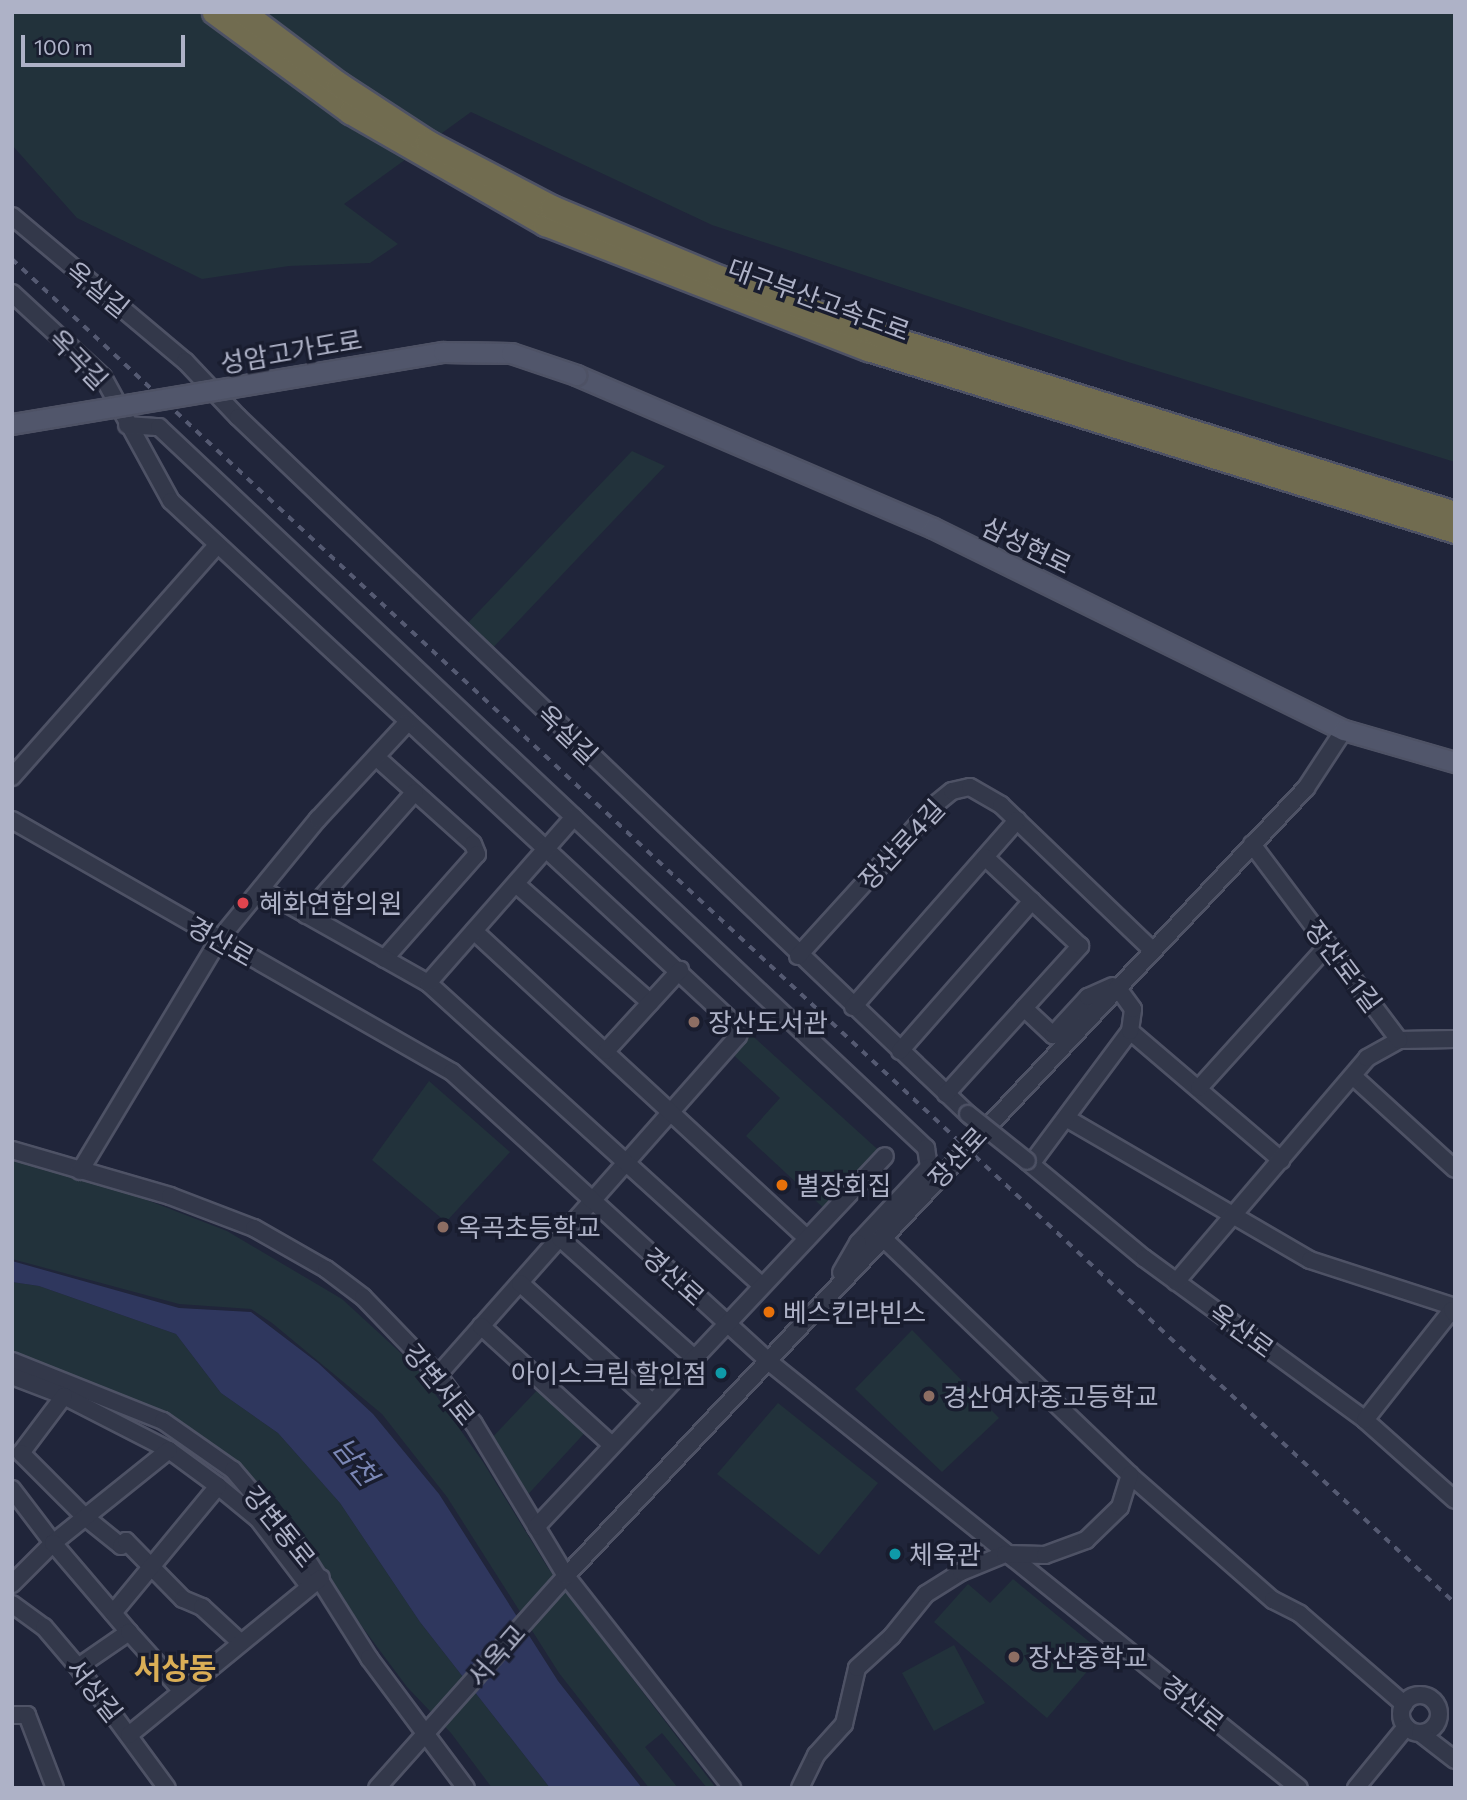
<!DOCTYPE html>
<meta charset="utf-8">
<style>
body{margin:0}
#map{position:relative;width:1467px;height:1800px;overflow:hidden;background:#20253a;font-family:Commissioner,"Noto Sans KR",sans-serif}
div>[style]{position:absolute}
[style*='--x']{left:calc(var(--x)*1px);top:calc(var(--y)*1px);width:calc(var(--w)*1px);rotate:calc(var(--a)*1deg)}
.green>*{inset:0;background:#22323b}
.water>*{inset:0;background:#2f375e}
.roads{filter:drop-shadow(2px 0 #4e5265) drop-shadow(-2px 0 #4e5265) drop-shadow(0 2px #4e5265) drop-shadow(0 -2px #4e5265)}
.minor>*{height:16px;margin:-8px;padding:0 8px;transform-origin:8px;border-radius:8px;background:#33384a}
.minor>.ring{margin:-8px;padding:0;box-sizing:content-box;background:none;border:16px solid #33384a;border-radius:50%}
.major>*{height:19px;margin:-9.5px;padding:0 9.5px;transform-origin:9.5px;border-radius:9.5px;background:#51566b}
.highway>*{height:23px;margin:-11.5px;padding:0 11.5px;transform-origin:11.5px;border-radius:11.5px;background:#716c50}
.rail>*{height:3.5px;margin-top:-1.75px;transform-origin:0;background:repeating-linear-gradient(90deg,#555a72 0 7px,transparent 0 14px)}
.bridges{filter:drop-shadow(2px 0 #4e5265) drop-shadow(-2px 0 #4e5265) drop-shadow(0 2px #4e5265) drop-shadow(0 -2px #4e5265)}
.minor-bridge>*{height:16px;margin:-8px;padding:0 8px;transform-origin:8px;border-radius:8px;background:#33384a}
.major-bridge>*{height:19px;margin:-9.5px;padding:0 9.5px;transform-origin:9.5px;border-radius:9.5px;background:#51566b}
.dots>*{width:19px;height:19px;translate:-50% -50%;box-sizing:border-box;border:4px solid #191d2f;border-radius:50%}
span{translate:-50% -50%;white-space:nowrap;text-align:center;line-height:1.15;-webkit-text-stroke:7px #191d2f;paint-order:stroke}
.street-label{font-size:26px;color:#aeb2c7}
.poi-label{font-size:26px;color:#aeb2c7}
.left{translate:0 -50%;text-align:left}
.right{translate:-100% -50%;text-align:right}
.water-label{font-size:28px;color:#7b87b5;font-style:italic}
.quarter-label{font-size:30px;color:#daae56;font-weight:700}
.frame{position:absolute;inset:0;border:14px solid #aeb2c7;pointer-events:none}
.scale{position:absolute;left:21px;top:35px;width:164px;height:32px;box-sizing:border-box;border:4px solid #aeb2c7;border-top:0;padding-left:9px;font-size:21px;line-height:24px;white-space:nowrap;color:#aeb2c7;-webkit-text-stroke:5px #191d2f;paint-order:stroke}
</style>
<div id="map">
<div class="green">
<div style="clip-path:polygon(12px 12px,1455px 12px,1455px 462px,1128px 362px,712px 225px,471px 112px,344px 204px,398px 244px,370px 263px,289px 266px,202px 279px,77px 218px,12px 145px)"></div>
<div style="clip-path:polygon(632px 451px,665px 466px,486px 655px,461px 630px)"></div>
<div style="clip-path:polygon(736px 1021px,885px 1156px,830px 1214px,746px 1136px,780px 1098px,727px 1049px)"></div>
<div style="clip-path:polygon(429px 1081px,510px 1152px,446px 1222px,372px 1160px)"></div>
<div style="clip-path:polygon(12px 1160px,134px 1195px,227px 1231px,342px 1299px,416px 1367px,483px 1462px,548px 1568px,716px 1788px,707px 1788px,662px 1733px,645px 1747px,678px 1788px,649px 1788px,559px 1673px,447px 1497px,382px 1414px,272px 1323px,251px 1309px,179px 1304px,12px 1259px)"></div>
<div style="clip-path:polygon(12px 1282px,39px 1286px,176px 1334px,221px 1393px,278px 1433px,340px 1503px,420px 1622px,550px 1788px,492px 1788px,451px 1733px,407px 1687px,334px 1589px,308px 1544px,245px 1470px,197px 1432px,141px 1402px,12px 1353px)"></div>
<div style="clip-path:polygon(912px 1330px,999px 1418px,942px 1472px,855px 1389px)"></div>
<div style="clip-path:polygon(544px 1383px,591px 1426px,521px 1502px,486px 1444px)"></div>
<div style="clip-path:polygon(778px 1403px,878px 1483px,819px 1555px,717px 1474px)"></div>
<div style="clip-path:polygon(1013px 1579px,1103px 1653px,1047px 1718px,934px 1622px,968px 1584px,990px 1603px)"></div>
<div style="clip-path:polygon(954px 1645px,985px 1703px,934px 1731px,902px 1673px)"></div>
</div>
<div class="water">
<div style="clip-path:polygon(12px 1261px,179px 1308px,251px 1312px,318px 1363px,373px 1414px,439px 1494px,558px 1681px,642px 1788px,550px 1788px,420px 1622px,340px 1503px,278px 1433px,221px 1393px,176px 1334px,39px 1286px,12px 1282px)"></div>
</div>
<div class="roads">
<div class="minor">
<div style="--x:12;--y:216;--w:226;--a:40"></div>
<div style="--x:185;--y:361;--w:77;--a:46.6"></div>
<div style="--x:238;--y:417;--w:1014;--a:43.68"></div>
<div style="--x:12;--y:293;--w:124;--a:42.7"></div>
<div style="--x:103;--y:377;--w:141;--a:61.3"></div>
<div style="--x:171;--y:501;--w:776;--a:42.86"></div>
<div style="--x:740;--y:1029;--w:7;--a:106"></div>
<div style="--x:738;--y:1036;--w:453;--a:131.5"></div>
<div style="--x:127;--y:425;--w:32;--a:4"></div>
<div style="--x:159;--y:427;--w:1053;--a:43.23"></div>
<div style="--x:926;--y:1148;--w:19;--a:81"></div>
<div style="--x:929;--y:1167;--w:104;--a:133.1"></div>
<div style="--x:858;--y:1243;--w:34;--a:120"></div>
<div style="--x:376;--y:757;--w:130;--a:41.9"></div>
<div style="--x:473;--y:844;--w:11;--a:68"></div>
<div style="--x:477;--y:854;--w:140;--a:131.5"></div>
<div style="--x:12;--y:777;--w:310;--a:-48.5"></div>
<div style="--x:12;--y:820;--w:507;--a:29.8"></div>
<div style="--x:452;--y:1072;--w:428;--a:42.4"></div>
<div style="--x:768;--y:1361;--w:681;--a:38.8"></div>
<div style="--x:516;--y:884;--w:179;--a:41.4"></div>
<div style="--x:261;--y:889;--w:192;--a:29.4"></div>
<div style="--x:428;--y:983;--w:451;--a:42.2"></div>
<div style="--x:306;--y:915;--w:164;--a:-48.5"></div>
<div style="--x:474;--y:931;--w:453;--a:42.7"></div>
<div style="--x:798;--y:956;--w:207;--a:-47.7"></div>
<div style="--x:937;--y:803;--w:19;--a:-39"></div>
<div style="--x:952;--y:791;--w:18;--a:-13"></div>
<div style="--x:970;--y:787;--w:36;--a:30"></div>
<div style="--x:1001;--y:805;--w:208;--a:43.8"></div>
<div style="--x:428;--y:983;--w:221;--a:-48.7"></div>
<div style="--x:853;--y:1007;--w:249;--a:-48.7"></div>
<div style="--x:1024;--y:1008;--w:40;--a:43"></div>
<div style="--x:1053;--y:1035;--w:52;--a:-47.4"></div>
<div style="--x:1088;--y:997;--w:27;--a:-24"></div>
<div style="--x:1130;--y:1031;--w:199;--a:40.5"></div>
<div style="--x:1399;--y:1040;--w:56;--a:-1"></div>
<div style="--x:606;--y:1051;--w:110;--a:-47.6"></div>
<div style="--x:900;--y:1051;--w:200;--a:-48.7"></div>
<div style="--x:1355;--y:1078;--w:135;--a:42.3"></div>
<div style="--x:1199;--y:1088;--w:193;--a:-47.9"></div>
<div style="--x:946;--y:1094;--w:200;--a:-47.8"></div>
<div style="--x:1080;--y:946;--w:130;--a:-136.9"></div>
<div style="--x:1066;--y:1118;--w:282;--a:30.2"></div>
<div style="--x:1310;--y:1260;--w:152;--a:18"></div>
<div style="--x:12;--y:1150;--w:165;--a:16.2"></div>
<div style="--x:170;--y:1196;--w:90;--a:20.9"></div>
<div style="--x:254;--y:1228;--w:83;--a:29.7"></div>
<div style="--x:326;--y:1269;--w:46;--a:37.1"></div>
<div style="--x:363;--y:1297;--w:108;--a:46.1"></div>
<div style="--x:438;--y:1375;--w:61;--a:53.7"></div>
<div style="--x:474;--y:1424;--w:178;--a:58.8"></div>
<div style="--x:566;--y:1576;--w:269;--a:51.9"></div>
<div style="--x:1027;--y:1161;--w:152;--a:39.7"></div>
<div style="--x:1144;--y:1258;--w:274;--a:36.2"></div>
<div style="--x:1365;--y:1420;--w:120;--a:41.6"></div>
<div style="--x:1031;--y:1164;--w:166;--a:-53.3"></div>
<div style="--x:1130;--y:1031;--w:22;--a:-82"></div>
<div style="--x:1133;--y:1009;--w:27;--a:-126"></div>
<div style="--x:80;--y:1171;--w:268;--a:-59"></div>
<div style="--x:218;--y:941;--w:158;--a:-50.7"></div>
<div style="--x:318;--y:819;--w:129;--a:-47.2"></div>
<div style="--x:882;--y:1237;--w:344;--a:43.8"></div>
<div style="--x:1130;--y:1475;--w:190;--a:41.2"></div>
<div style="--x:1273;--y:1600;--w:30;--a:27"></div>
<div style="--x:1300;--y:1614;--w:138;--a:40.9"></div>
<div style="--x:560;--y:1238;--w:180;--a:41.8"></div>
<div style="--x:1176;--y:1282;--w:294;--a:-49.5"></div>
<div style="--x:1367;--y:1058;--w:37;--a:-29"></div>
<div style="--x:1399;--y:1040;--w:245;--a:-126.9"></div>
<div style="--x:520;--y:1283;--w:179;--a:42.1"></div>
<div style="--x:481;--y:1326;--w:177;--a:42.3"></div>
<div style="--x:12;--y:1361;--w:162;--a:21.7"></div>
<div style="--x:163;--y:1421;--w:85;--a:35"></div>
<div style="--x:233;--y:1470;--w:105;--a:49.6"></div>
<div style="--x:301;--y:1550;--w:128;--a:57.8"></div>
<div style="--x:369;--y:1658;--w:162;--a:53.3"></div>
<div style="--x:12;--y:1376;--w:56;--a:21"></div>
<div style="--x:1365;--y:1420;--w:140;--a:-51.7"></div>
<div style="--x:1452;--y:1310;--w:5;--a:53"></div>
<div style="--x:169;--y:1450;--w:118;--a:-152.8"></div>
<div style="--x:64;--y:1396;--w:71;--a:127"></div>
<div style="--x:21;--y:1453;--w:91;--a:45"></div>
<div style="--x:85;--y:1517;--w:46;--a:38.9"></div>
<div style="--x:121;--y:1546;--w:7;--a:-45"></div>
<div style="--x:126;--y:1541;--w:81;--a:45.5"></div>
<div style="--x:183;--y:1599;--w:21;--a:23"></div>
<div style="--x:202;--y:1607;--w:53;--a:42.7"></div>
<div style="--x:218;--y:1486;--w:52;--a:39.5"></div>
<div style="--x:258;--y:1519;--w:84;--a:52.7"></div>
<div style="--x:12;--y:1489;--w:68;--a:52.8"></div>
<div style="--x:53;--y:1543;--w:58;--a:135"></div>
<div style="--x:536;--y:1527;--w:509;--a:-46.75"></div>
<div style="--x:12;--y:1604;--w:39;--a:36"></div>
<div style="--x:44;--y:1627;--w:52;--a:49.6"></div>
<div style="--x:78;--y:1667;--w:150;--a:53.7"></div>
<div style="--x:113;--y:1613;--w:165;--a:-50.4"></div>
<div style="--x:218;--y:1486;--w:61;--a:-143.7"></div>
<div style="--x:169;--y:1450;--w:149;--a:141.3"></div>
<div style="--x:53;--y:1543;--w:117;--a:49.5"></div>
<div style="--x:78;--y:1667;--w:62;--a:-34.5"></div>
<div style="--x:129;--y:1632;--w:79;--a:48.1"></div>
<div class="ring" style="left:1401px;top:1695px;width:22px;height:22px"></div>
<div style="--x:12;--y:1715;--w:15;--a:0"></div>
<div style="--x:27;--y:1715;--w:78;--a:69"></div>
<div style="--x:1420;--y:1733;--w:44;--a:37.6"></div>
<div style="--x:129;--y:1735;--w:248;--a:-39.3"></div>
<div style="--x:377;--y:1788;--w:284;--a:-48.3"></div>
<div style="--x:566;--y:1576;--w:1081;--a:-46.8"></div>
<div style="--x:1306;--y:788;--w:69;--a:-56.8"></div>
<div style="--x:800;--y:1788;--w:37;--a:-64"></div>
<div style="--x:816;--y:1755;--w:42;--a:-47.9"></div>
<div style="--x:844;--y:1724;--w:57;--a:-76.9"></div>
<div style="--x:857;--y:1668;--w:47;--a:-42.4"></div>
<div style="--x:892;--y:1636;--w:54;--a:-51"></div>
<div style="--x:926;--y:1594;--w:41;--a:-32.2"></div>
<div style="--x:961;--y:1572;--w:48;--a:-22.2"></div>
<div style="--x:1005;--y:1554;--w:40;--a:1.4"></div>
<div style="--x:1045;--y:1555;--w:44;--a:-20.1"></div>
<div style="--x:1086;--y:1540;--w:47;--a:-44.1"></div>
<div style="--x:1120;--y:1507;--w:34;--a:-73"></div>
<div style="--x:1356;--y:1788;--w:79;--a:-50.7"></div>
</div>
<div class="major">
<div style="--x:576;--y:375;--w:388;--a:23.2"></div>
<div style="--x:933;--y:528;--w:458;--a:26.2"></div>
<div style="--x:1344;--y:730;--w:116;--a:16.1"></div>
</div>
<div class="highway">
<div style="--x:214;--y:12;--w:169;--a:36.3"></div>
<div style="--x:350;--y:112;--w:225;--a:29.9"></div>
<div style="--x:545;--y:224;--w:346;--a:21.2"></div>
<div style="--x:868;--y:349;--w:615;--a:17.23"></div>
<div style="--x:243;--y:12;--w:120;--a:36.9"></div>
<div style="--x:339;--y:84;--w:106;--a:33.1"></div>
<div style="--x:428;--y:142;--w:140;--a:27.7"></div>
<div style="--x:552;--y:207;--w:181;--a:22.7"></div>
<div style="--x:719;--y:277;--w:166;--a:19.7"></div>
<div style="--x:875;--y:333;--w:607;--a:17.24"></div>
</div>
</div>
<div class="rail">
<div style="--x:12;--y:259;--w:1972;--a:42.97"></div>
</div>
<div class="bridges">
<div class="minor-bridge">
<div style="--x:968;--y:1114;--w:75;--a:38.5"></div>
</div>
<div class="major-bridge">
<div style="--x:12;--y:424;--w:437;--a:-9.5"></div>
<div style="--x:443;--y:352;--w:68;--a:0.8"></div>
<div style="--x:511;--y:353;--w:69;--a:18.7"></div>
</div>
</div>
<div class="dots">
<div style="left:243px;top:903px;background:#e0444e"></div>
<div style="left:694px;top:1022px;background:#8d6e63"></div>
<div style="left:782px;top:1185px;background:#e8710a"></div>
<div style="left:443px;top:1227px;background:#8d6e63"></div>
<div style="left:769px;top:1312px;background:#e8710a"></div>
<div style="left:721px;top:1373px;background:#0f9aa8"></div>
<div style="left:929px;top:1396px;background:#8d6e63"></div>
<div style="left:895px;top:1554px;background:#0f9aa8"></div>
<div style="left:1014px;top:1657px;background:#8d6e63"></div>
</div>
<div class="street-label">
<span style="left:98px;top:289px;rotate:39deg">옥실길</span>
<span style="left:819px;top:299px;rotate:20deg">대구부산고속도로</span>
<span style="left:291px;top:351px;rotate:-10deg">성암고가도로</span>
<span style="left:79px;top:359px;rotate:46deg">옥곡길</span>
<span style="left:1027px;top:545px;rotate:26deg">삼성현로</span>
<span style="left:568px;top:734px;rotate:44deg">옥실길</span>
<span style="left:901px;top:844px;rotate:-47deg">장산로4길</span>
<span style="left:221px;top:941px;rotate:30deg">경산로</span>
<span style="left:1344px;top:966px;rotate:53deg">장산로1길</span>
<span style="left:957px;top:1157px;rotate:-47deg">장산로</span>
<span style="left:674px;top:1276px;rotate:42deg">경산로</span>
<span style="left:1242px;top:1330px;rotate:36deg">옥산로</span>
<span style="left:440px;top:1384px;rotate:51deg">강변서로</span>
<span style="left:280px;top:1526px;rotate:51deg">강변동로</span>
<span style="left:496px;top:1655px;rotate:-49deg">서옥교</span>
<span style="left:95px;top:1690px;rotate:52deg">서상길</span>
<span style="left:1193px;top:1703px;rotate:39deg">경산로</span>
</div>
<div class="poi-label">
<span class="left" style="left:259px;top:903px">혜화연합의원</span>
<span class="left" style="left:708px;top:1022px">장산도서관</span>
<span class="left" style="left:796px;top:1185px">별장회집</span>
<span class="left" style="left:457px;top:1227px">옥곡초등학교</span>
<span class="left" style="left:783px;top:1312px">베스킨라빈스</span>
<span class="right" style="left:707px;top:1373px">아이스크림 할인점</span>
<span class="left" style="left:943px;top:1396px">경산여자중고등학교</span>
<span class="left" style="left:909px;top:1554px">체육관</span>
<span class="left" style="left:1028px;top:1657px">장산중학교</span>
</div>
<div class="water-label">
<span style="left:356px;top:1461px;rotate:51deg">남천</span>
</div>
<div class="quarter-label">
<span style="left:175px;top:1667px">서상동</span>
</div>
<div class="frame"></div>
<div class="scale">100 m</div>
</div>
